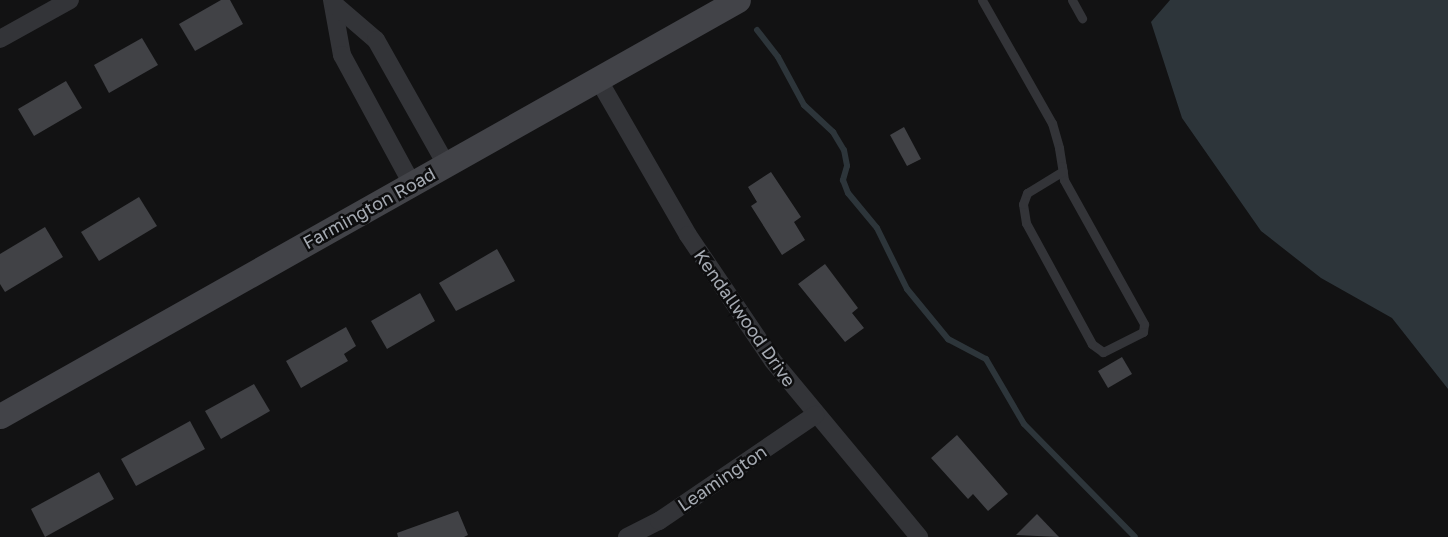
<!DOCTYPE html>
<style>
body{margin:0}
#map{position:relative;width:1448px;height:537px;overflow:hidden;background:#121213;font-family:"Golos Text",sans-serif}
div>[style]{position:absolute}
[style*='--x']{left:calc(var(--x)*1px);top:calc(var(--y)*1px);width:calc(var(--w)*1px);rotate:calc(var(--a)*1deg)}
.water>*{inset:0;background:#2d353a}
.stream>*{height:6px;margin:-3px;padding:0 3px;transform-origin:3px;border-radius:3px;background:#2d353a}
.building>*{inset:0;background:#414246}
.lane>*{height:9px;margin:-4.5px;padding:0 4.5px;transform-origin:4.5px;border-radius:4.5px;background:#333438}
.street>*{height:18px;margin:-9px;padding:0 9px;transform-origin:9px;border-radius:9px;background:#333438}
.secondary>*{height:25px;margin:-12.5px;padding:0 12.5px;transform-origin:12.5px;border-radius:12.5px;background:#424348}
span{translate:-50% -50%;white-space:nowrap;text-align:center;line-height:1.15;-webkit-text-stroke:5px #0d0d0e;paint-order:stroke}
.street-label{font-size:18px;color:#a5aab2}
</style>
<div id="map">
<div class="water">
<div style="clip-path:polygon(1170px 0,1448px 0,1448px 389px,1392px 318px,1321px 278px,1261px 231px,1182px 118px,1151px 22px)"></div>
</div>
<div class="stream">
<div style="--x:757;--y:30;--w:34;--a:52"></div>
<div style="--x:778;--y:57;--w:55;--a:61.6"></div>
<div style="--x:804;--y:105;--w:40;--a:43"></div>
<div style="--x:833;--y:132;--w:21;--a:59"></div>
<div style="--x:844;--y:150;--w:16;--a:79"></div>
<div style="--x:847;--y:166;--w:15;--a:106"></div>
<div style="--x:843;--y:180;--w:14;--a:69"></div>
<div style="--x:848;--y:193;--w:45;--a:50.4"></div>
<div style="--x:877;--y:228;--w:68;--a:63.8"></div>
<div style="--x:907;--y:289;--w:65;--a:50.6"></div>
<div style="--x:948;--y:339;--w:43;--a:27.8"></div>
<div style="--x:986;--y:359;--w:75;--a:59.7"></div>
<div style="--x:1024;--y:424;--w:158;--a:45.5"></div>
</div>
<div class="building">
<div style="clip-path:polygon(221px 0,230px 0,243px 24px,195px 51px,179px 24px)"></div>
<div style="clip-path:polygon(142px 38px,158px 65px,109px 93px,94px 65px)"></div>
<div style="clip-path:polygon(66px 81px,82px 108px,34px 136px,18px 109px)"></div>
<div style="clip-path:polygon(904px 127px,921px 159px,907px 166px,890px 135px)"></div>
<div style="clip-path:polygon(771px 172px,801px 217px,794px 222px,805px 240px,782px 255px,751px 206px,757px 202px,748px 187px)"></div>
<div style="clip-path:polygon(139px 197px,157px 226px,99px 261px,81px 232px)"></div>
<div style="clip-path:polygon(45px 227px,63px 257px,5px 292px,0 284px,0 254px)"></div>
<div style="clip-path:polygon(497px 249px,515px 281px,456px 311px,439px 283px)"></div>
<div style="clip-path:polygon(825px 264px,858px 308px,852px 313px,864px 328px,845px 342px,798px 284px)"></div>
<div style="clip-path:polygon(420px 293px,435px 321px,387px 349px,371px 321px)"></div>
<div style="clip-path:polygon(346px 327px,356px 346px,344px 354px,348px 361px,301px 388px,286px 361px)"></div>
<div style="clip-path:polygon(1122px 357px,1132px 374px,1108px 388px,1098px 371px)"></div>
<div style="clip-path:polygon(254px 384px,270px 411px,221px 439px,205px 411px)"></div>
<div style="clip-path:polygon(190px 421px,205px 449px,136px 486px,121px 459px)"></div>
<div style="clip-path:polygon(957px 435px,1008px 494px,988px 511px,973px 494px,968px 499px,931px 458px)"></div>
<div style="clip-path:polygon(99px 472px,114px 499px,45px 537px,31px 509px)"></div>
<div style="clip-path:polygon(458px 511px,468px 535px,464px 537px,398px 537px,397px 533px)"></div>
<div style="clip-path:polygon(1037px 514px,1059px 537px,1016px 535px)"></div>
</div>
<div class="lane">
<div style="--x:982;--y:0;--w:142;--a:60.4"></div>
<div style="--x:1052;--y:123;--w:26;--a:74"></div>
<div style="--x:1059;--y:148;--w:18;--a:81"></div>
<div style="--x:1062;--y:166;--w:14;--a:82"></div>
<div style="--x:1064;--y:180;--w:165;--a:60.9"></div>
<div style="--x:1144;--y:324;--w:8;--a:97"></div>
<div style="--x:1143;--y:332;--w:45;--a:153.4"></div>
<div style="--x:1103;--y:352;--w:14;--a:-144"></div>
<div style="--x:1092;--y:344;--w:138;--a:-118.6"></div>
<div style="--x:1026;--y:223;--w:19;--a:-99"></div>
<div style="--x:1023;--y:204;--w:12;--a:-70"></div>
<div style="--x:1027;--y:193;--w:42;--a:-31.4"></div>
<div style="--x:1072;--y:0;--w:21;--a:61"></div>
</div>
<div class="street">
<div style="--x:332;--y:0;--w:56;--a:79.7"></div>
<div style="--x:342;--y:55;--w:147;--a:61.5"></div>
<div style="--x:334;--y:4;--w:55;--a:40.6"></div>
<div style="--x:376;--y:40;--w:142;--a:60.6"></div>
<div style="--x:0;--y:39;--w:80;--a:-29.1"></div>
<div style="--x:598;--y:79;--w:180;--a:60"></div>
<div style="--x:688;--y:235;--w:152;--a:56"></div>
<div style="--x:773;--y:361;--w:229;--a:50.3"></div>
<div style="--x:627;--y:537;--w:36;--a:-27"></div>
<div style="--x:659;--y:521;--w:189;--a:-34.2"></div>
</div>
<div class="secondary">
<div style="--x:0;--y:416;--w:847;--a:-29.41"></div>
</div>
<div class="street-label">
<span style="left:369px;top:208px;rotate:-29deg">Farmington Road</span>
<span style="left:745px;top:318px;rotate:55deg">Kendallwood Drive</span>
<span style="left:722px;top:478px;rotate:-34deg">Leamington</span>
</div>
</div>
